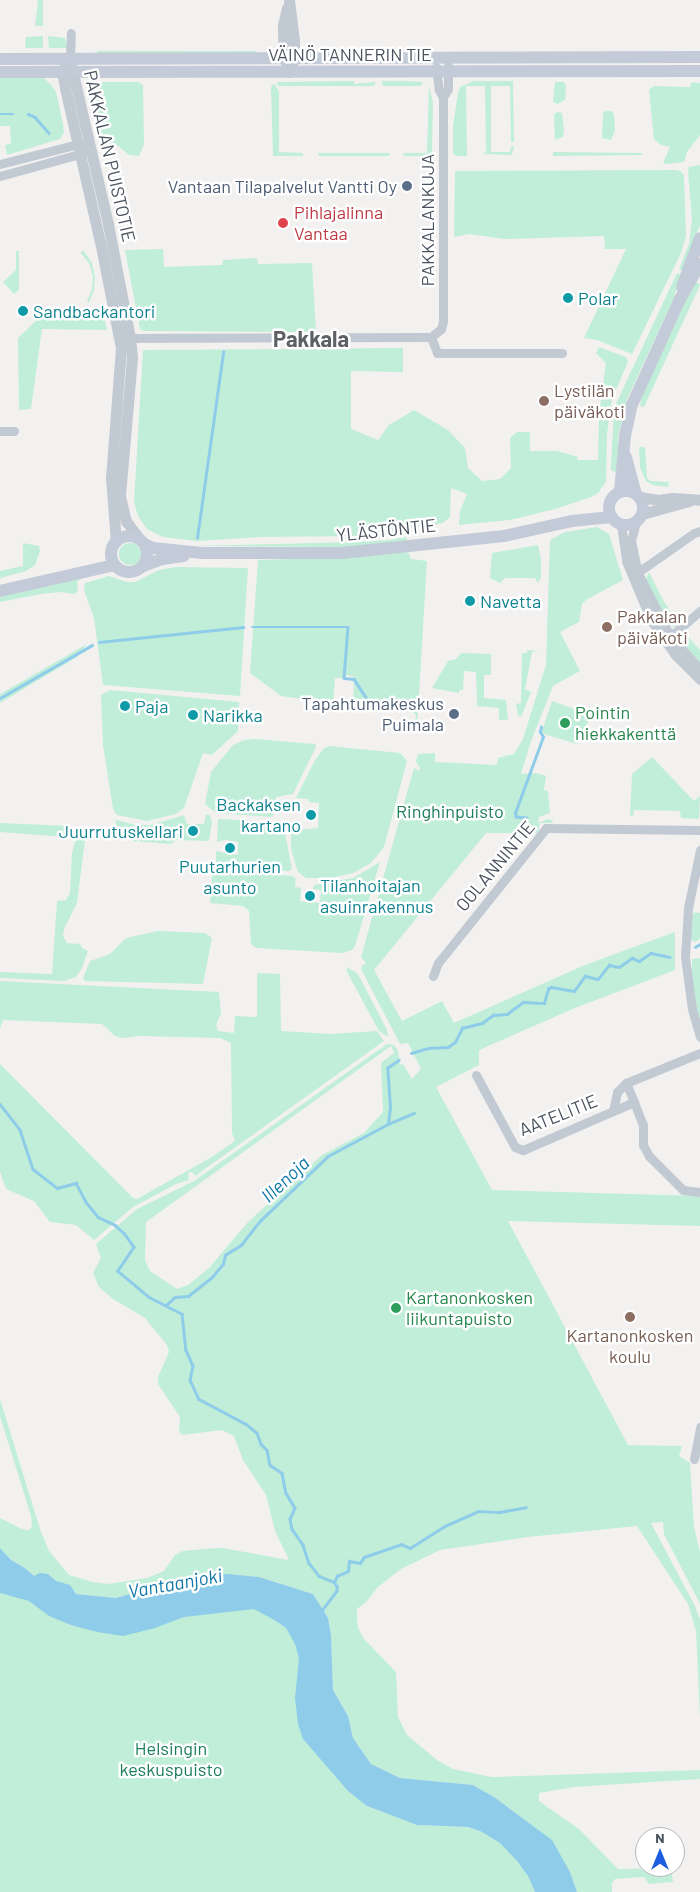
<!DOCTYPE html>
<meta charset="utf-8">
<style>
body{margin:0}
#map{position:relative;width:700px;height:1892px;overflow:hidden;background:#f3f1f0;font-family:Barlow,sans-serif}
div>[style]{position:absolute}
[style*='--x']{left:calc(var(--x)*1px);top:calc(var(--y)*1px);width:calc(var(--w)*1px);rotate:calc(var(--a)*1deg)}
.green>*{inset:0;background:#c0eed8}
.round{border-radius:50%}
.water>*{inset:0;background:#8fccea}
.stream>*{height:2.5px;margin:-1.25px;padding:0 1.25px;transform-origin:1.25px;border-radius:1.25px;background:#8fccea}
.minor>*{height:9px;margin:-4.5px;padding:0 4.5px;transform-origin:4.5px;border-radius:4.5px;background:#c1c9d2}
.tertiary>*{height:11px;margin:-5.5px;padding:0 5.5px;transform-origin:5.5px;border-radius:5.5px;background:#c1c9d2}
.secondary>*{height:12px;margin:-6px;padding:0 6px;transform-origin:6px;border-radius:6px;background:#c4cbd8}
.secondary>.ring{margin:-6px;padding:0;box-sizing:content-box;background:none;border:12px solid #c4cbd8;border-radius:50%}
.dots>*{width:14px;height:14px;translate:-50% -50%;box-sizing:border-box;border:2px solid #fff;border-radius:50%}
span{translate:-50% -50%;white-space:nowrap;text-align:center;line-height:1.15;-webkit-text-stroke:5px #fff;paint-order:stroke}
.street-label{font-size:18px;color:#48515d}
.service-label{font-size:18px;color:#4e5e75}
.right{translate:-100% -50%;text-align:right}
.health-label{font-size:18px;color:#be3a42}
.left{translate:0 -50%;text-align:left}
.culture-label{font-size:18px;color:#0d838f}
.education-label{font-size:18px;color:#785e54}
.leisure-label{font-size:18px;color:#27864d}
.park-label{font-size:18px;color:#1a7e58}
.water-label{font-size:19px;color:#1077a9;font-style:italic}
.district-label{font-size:22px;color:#5d6065;font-weight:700}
.north{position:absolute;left:635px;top:1827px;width:50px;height:50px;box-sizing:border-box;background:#fff;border:1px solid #b6b9be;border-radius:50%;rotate:0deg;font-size:14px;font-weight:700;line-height:20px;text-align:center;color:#48515d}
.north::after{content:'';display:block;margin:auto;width:18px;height:22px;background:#1e5cdf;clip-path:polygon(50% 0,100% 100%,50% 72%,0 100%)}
</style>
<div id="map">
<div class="green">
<div style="clip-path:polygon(38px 0,43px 0,43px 26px,35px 26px)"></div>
<div style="clip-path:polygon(43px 36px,43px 48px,25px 48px,26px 37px)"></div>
<div style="clip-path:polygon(48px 36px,65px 38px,67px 48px,49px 48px)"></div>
<div style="clip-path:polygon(97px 51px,256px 51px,255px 53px,97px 54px)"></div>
<div style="clip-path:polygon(0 74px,43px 77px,52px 86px,56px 92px,63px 124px,64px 133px,60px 139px,7px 155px,5px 145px,11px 144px,10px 126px,0 126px)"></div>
<div style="clip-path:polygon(354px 81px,354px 84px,376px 82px,374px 86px,279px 86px,277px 84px,278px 82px)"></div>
<div style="clip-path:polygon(382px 81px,406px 81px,423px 82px,421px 86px,383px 86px)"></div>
<div style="clip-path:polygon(473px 81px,513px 81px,514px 142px,511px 142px,510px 86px,491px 86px,491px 152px,510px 152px,511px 146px,514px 146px,512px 155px,483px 154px,486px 152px,485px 86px,466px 86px,467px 156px,456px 156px,453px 153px,453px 126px,458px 93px,460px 87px)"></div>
<div style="clip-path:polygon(103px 82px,138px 82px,143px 85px,144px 144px,139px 156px,129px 155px,117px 145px,101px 145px,89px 97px,92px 87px)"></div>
<div style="clip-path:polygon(555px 82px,564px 82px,566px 86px,565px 100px,558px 104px,553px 102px)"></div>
<div style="clip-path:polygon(692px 82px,700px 83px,700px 135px,687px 152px,684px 162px,666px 164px,663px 163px,670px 147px,661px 145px,654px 139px,649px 90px,654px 86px,690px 87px)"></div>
<div style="clip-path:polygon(275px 84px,279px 92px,279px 152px,303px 153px,303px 156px,273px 156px,271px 88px,272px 85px)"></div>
<div style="clip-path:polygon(429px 85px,433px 103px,432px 153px,429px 156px,404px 156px,403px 153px,427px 153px)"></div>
<div style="clip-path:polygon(606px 111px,612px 111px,614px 115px,615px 131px,611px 140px,602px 138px,603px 113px)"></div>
<div style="clip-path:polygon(557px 112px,562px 113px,564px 130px,563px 137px,555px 140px,554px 115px)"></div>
<div style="clip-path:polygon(553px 152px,642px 153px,642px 155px,553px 156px)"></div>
<div style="clip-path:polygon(318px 153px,390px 153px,389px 156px,319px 156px)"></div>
<div style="clip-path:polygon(700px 165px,700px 225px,683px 271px,679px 269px,689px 244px,692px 219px,688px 172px,689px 167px)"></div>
<div style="clip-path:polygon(675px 170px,680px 171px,684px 175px,686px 236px,681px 253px,632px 354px,597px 340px,584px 338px,626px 249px,605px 249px,604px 236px,505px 239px,469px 234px,454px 237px,455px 171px)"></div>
<div style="clip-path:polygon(163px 249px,164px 267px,222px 265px,223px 260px,257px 258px,258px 264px,312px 263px,316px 332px,144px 331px,140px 329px,125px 250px)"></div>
<div style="clip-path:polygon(83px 250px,92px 263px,95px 277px,94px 290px,89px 303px,87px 301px,92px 289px,93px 276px,89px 263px,81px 253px)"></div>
<div style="clip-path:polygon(16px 251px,19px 251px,19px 290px,14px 294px,3px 282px,16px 270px)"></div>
<div style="clip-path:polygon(677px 273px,681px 275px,673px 300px,627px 399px,618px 437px,618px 473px,611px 470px,611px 466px,614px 408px)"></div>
<div style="clip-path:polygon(695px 281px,700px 285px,644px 407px,640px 406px,643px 392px)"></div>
<div style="clip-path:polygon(40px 317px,104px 317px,107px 330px,42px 329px,31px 409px,19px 410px,18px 338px)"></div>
<div style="clip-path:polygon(599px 347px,626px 357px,628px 362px,612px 399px,607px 434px,606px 482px,598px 493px,591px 497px,555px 509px,510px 520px,459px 525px,460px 511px,467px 494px,451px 488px,450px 517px,443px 523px,365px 536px,259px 537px,198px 541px,163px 537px,147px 529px,138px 516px,134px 502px,143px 350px,403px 348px,403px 372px,351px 371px,351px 429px,378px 440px,389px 425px,414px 410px,448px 430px,465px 448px,468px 468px,482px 481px,500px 479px,511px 468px,510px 438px,517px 432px,530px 432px,530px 451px,557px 451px,578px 457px,577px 460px,598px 460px,599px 414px,606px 363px,596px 353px)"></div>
<div style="clip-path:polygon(639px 447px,645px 447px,647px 478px,650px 481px,669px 482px,668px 487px,653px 485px,646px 481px,640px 468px)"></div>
<div style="clip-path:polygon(evenodd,597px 527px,609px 534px,623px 580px,586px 600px,582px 604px,579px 622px,560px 632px,580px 671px,553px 686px,531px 741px,521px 774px,536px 773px,546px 776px,544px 790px,548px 791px,550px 813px,539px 817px,538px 823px,548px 819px,552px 820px,553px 823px,540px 823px,538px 833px,486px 833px,374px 970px,402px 1021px,442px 1001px,454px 1023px,585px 965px,675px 932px,675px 970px,575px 1008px,479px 1050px,479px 1065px,436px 1087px,492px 1190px,700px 1196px,700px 1226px,508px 1221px,628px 1445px,682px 1446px,679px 1456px,690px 1463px,694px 1527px,700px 1552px,700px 1604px,664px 1534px,663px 1522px,651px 1523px,695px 1606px,700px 1619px,700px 1718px,696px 1631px,688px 1604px,637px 1526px,528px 1537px,440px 1550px,401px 1569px,378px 1587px,366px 1602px,357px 1609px,357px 1618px,358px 1628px,364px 1639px,396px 1672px,398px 1717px,407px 1735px,437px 1760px,453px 1769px,492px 1777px,700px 1770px,700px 1779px,574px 1787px,539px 1793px,539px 1801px,579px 1829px,618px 1869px,671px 1868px,673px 1882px,649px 1884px,644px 1877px,615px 1879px,612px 1883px,612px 1892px,577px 1892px,570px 1872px,542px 1833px,494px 1797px,473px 1785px,400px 1778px,371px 1764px,353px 1738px,348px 1716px,333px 1690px,331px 1635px,328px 1618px,313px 1594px,259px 1577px,212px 1575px,173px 1588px,150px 1588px,116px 1598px,76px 1594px,69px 1585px,34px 1576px,25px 1568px,11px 1560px,0 1548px,0 1518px,22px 1529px,29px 1530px,32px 1527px,31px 1516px,0 1416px,0 1399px,40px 1529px,49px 1551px,69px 1575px,93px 1582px,108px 1584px,147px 1578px,164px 1571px,175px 1555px,183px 1551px,202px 1549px,222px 1548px,289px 1560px,275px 1531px,266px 1495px,243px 1460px,234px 1436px,222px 1430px,183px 1435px,179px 1432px,180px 1417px,158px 1384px,158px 1377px,169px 1352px,167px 1345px,145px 1318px,113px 1299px,99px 1287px,93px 1273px,101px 1258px,96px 1244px,137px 1209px,194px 1181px,387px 1044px,394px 1045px,398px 1051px,400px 1065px,403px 1064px,412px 1079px,421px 1069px,408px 1043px,400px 1044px,361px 969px,362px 966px,366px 963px,361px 957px,414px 768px,419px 771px,420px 768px,416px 762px,418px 754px,435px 753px,435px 762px,497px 765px,498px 758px,514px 754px,523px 739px,546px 665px,550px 540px,565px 532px,597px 527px,391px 1046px,394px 1053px,382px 1062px,381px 1065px,383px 1112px,364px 1133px,322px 1155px,248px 1222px,209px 1268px,188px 1285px,177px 1289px,150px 1271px,145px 1260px,146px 1222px,391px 1046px)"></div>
<div style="clip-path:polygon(405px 537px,408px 540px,358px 547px,190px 546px,358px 542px,390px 540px)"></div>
<div class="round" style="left:119px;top:543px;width:22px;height:22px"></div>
<div style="clip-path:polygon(23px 543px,39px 546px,40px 551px,35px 565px,26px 571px,0 578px,0 571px,23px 566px)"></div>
<div style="clip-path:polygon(538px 545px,541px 559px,541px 577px,538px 583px,535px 578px,505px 578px,500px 583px,490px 578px,492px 553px)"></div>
<div style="clip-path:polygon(408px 552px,411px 559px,427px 561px,417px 728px,412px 727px,415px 724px,416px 714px,413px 713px,413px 703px,396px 702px,395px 706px,353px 704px,354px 677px,347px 675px,343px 678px,335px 678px,333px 703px,281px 696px,250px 673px,258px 560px,359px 557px)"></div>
<div style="clip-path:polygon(175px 567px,248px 568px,240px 696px,103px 685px,94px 618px,84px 590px,85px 583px,109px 576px,127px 582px,135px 582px,159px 570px)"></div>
<div style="clip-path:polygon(649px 572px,663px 600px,679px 625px,673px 627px,667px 625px,645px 581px)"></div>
<div style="clip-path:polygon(82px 578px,77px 582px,78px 591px,74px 594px,60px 592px,41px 594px,0 602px,0 596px)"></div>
<div style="clip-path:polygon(682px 630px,700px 650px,700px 665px,679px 642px,679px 633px)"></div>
<div style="clip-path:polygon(87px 644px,77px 657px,0 703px,0 694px)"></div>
<div style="clip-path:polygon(527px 650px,538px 651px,532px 652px,525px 689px,531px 692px,521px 717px,518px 715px,516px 704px,521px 703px,522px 653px,527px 653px)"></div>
<div style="clip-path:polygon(461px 653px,491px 654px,491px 675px,484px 675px,484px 698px,506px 700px,508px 720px,499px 720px,499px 708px,477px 706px,476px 672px,464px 671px,463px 690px,459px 690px,459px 693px,432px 688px,448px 661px,456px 659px)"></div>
<div style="clip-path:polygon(110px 690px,239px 702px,238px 731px,212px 755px,203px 753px,184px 808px,176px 814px,147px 821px,117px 815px,113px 809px,103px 745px,101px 695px)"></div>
<div style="clip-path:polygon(552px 701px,588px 714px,589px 720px,577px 744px,544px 734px,542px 731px)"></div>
<div style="clip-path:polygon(255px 739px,315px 744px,316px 747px,293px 794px,276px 797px,273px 817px,216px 813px,205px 804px,211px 772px,233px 745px,244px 740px)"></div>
<div style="clip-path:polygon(329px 746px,400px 753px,407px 761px,384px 847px,371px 863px,353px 873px,331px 878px,306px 878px,298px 872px,291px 849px,291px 822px,295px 822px,295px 830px,318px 828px,319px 803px,309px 802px,308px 799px,296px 798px,314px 762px,323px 749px)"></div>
<div style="clip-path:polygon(652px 757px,694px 801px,700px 796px,699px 819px,681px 818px,680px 811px,634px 810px,633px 816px,630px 816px,632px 774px)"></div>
<div style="clip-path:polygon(184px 815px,187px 824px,204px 824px,206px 815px,210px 815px,212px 822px,209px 841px,176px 840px,171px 844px,133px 841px,121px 835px,115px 821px,117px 820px,135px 825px,151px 825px)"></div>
<div style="clip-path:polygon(218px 819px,283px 822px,292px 869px,289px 871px,220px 867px,216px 864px,216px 851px,238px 855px,238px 842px,225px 840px,217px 842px)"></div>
<div style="clip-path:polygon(0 823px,69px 826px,77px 838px,0 832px)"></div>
<div style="clip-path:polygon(76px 839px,85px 840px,77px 903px,64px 929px,63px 936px,67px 943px,80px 944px,82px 948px,88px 951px,82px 968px,76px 977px,64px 981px,0 978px,0 972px,52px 974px,57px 901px,66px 900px,70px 893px,72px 853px)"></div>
<div style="clip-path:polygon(380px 862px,355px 946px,352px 950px,342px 953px,256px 948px,251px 944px,249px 911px,243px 906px,210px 903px,212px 877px,214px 871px,218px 870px,293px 876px,296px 879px,295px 887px,301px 888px,300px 901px,320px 903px,321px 890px,313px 889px,314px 885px,353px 878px)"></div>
<div style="clip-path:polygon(695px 912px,700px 913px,700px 938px,696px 942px,691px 940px,691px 916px)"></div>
<div style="clip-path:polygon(158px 931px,205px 933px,212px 938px,203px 984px,85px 981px,83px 978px,90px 961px,110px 954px,126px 938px)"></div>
<div style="clip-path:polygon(700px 958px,700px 1025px,692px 980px,692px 959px)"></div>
<div style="clip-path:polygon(347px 967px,358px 974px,387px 1030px,388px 1037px,379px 1031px,347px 972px)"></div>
<div style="clip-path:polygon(257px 973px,280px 974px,281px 1031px,330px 1034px,377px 1031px,384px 1041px,195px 1176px,192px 1172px,188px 1173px,189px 1180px,176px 1184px,133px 1207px,94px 1240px,76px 1225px,50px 1222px,34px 1201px,6px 1189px,0 1172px,0 1064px,133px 1198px,137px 1199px,210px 1158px,235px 1141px,232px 1133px,231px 1043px,220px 1038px,139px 1036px,123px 1038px,115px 1036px,102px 1024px,3px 1020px,0 1029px,0 981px,219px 992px,221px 1013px,216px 1025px,218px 1031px,234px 1033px,235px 1016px,257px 1017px)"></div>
<div style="clip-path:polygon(0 1574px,35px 1595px,288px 1605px,367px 1806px,417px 1825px,468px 1827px,480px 1831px,500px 1843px,517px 1861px,528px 1876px,535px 1892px,0 1892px)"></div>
</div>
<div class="water">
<div style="clip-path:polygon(0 1548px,11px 1560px,25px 1568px,34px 1576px,40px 1573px,48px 1574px,56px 1581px,70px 1585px,76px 1594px,116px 1598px,150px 1588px,173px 1588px,212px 1575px,227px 1574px,259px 1577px,313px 1594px,328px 1618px,331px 1635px,333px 1690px,348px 1716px,353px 1738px,371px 1764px,400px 1778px,473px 1785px,494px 1797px,552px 1840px,570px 1872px,577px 1892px,535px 1892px,528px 1876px,517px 1861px,500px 1843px,480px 1831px,468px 1827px,417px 1825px,367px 1806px,348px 1791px,303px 1739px,298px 1724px,295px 1698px,299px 1658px,295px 1644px,286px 1628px,276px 1621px,254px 1609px,184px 1617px,155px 1628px,123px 1636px,97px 1632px,71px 1625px,49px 1616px,29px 1601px,0 1593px)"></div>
</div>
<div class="stream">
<div style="--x:0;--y:114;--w:13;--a:0"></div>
<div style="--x:28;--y:114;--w:8;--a:23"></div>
<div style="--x:35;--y:117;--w:21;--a:49"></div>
<div style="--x:197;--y:538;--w:188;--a:-82"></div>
<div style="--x:252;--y:627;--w:96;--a:0"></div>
<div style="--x:348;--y:627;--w:51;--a:94.5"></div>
<div style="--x:344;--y:678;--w:10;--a:6"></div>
<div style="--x:354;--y:679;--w:30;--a:57"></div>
<div style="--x:370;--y:704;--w:21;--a:3"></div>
<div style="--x:99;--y:642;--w:145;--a:-5.9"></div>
<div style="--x:0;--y:698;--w:106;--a:-29.9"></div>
<div style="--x:527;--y:818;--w:11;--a:-175"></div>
<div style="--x:516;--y:817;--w:4;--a:-104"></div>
<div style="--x:515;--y:813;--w:81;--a:-69.8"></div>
<div style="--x:543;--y:737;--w:6;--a:-121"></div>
<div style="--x:540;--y:732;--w:5;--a:-79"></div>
<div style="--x:695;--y:947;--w:6;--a:-31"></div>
<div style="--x:411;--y:1053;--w:19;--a:-16"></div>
<div style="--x:429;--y:1048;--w:19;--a:-3"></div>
<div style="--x:448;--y:1047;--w:9;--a:-36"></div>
<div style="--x:455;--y:1042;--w:16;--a:-63"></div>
<div style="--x:462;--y:1028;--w:21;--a:-14"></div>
<div style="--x:482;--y:1023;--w:14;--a:-36"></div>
<div style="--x:493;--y:1015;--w:14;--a:-4"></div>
<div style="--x:507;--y:1014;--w:20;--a:-37"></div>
<div style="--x:523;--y:1002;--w:21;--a:3"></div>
<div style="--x:544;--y:1003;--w:15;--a:-74"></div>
<div style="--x:548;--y:989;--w:4;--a:-34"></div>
<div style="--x:551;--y:987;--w:23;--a:10"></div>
<div style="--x:574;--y:991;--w:19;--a:-54"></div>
<div style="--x:585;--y:976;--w:13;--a:13"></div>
<div style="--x:598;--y:979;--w:18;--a:-52"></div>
<div style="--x:609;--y:965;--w:10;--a:11"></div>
<div style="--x:619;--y:967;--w:16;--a:-35"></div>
<div style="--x:632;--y:958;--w:8;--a:23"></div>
<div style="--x:639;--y:961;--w:14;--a:-34"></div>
<div style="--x:651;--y:953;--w:19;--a:12"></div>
<div style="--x:0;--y:1104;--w:33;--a:52"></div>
<div style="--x:20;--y:1130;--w:41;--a:71.6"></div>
<div style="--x:33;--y:1169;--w:31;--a:38"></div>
<div style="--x:57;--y:1188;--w:20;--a:-15"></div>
<div style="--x:76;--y:1183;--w:21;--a:62"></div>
<div style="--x:86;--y:1202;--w:19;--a:51"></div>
<div style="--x:98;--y:1217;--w:19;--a:25"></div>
<div style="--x:115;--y:1225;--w:12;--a:42"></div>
<div style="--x:124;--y:1233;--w:17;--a:54"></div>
<div style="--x:134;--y:1247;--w:29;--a:124"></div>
<div style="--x:118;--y:1271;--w:40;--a:40"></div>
<div style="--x:149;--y:1297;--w:37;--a:27"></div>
<div style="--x:182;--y:1314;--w:36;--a:84"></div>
<div style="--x:186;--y:1350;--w:17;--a:66"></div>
<div style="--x:193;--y:1366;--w:14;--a:102"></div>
<div style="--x:190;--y:1380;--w:21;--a:65"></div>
<div style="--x:199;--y:1399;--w:53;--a:28"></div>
<div style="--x:246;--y:1424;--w:14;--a:39"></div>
<div style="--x:257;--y:1433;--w:12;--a:70"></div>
<div style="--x:261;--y:1444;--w:8;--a:45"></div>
<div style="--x:267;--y:1450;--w:15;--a:79"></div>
<div style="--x:270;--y:1465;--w:14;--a:34"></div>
<div style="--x:282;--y:1473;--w:20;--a:79"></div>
<div style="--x:286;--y:1493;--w:17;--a:59"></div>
<div style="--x:295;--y:1508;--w:12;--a:114"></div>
<div style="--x:290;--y:1519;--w:10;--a:79"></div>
<div style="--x:292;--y:1529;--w:19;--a:55"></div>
<div style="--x:303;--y:1545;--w:19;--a:72"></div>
<div style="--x:309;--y:1563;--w:16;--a:52"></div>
<div style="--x:319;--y:1576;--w:16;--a:22"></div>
<div style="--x:334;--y:1582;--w:5;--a:53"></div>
<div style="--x:337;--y:1586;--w:5;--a:90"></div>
<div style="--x:337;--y:1591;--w:25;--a:127"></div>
<div style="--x:388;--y:1124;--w:28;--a:-23"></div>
<div style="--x:166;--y:1305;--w:12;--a:-42"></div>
<div style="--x:175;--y:1297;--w:13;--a:-4"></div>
<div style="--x:188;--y:1296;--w:31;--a:-38"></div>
<div style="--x:212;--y:1277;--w:17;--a:-50"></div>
<div style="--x:223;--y:1264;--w:9;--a:-77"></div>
<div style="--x:225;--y:1255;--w:19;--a:-32"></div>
<div style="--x:241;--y:1245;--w:31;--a:-52"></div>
<div style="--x:260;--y:1221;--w:94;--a:-43.7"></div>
<div style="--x:328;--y:1156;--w:68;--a:-28.1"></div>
<div style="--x:388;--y:1124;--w:17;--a:-83"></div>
<div style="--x:390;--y:1107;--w:39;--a:-94"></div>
<div style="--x:387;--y:1068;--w:14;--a:-34"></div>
<div style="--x:334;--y:1582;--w:7;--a:-63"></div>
<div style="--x:337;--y:1576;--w:12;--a:-24"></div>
<div style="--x:348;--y:1571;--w:10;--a:-84"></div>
<div style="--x:349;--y:1561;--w:11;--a:10"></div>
<div style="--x:360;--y:1563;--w:7;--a:-56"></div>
<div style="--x:364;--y:1557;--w:39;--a:-19"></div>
<div style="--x:401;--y:1544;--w:10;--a:24"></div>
<div style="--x:410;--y:1548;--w:41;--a:-32.2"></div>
<div style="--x:445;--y:1526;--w:36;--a:-24"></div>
<div style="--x:478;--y:1511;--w:21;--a:3"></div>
<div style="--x:499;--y:1512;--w:27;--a:-10"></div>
</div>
<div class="minor">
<div style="--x:70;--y:58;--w:25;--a:-88"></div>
<div style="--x:436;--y:67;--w:23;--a:83"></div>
<div style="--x:439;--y:90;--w:8;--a:60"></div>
<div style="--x:0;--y:164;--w:81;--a:-14.4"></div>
<div style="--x:78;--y:144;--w:6;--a:9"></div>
<div style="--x:0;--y:176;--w:83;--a:-15.4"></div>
<div style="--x:80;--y:154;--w:5;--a:-37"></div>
<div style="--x:431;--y:337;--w:13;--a:-39"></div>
<div style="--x:441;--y:329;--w:8;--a:-76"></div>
<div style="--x:443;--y:321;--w:224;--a:-90"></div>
<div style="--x:443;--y:97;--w:9;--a:-58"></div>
<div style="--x:448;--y:89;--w:23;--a:-90"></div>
<div style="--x:431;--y:337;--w:17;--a:69"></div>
<div style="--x:437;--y:353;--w:125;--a:0"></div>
<div style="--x:125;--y:338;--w:306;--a:-0.2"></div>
<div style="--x:0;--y:431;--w:14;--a:0"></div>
<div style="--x:636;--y:522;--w:20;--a:105"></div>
<div style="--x:631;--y:541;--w:33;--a:78"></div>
<div style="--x:638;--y:573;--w:71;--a:63.1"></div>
<div style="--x:670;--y:636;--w:45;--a:47.7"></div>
<div style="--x:621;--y:524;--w:37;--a:82"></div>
<div style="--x:626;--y:561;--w:65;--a:67.4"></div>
<div style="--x:651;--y:621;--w:42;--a:54.8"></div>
<div style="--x:675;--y:655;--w:35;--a:45"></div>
<div style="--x:634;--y:575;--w:73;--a:-35"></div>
<div style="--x:694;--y:533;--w:6;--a:-18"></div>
<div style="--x:666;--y:640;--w:45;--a:-40.5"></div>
<div style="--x:700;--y:850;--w:59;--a:101.7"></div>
<div style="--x:688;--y:908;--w:49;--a:93.5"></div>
<div style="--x:685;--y:957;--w:52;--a:82.3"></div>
<div style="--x:692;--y:1009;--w:29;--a:74"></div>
<div style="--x:433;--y:976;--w:14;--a:-69"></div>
<div style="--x:438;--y:963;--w:173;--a:-51.3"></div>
<div style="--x:546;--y:828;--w:154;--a:0.7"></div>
<div style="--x:476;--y:1075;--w:82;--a:61.6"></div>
<div style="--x:515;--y:1147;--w:9;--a:21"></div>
<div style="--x:523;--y:1150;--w:98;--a:-23.4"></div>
<div style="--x:613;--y:1111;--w:19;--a:-78"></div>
<div style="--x:617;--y:1092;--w:13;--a:-45"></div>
<div style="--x:626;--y:1083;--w:80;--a:-22.1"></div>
<div style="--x:626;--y:1083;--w:21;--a:67"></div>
<div style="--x:613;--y:1111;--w:23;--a:-23"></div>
<div style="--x:634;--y:1102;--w:25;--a:69"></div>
<div style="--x:643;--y:1125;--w:20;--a:90"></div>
<div style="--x:643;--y:1145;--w:13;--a:61"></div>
<div style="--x:649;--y:1156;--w:48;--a:45"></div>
<div style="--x:683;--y:1190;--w:17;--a:7"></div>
<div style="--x:694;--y:1459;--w:33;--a:-79"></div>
</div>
<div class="tertiary">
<div style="--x:289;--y:0;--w:41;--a:83"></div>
<div style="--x:294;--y:41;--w:17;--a:90"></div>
<div style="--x:294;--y:58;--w:15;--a:110"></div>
<div style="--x:66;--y:64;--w:9;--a:117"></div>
<div style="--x:62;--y:72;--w:16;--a:79"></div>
<div style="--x:65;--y:88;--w:167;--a:77.2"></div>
<div style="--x:102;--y:251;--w:99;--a:78.9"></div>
<div style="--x:121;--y:348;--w:129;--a:94.4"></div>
<div style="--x:111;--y:477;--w:65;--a:85.6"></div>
<div style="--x:71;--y:65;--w:163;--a:76.9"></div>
<div style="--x:108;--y:224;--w:116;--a:79.1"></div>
<div style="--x:130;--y:338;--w:20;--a:84"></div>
<div style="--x:132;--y:358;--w:139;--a:95"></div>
<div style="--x:120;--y:496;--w:26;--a:77"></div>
<div style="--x:126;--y:521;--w:20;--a:53"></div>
<div style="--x:287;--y:65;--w:8;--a:-113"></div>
<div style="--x:284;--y:58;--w:33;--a:-92"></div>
<div style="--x:283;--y:25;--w:18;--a:-77"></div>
<div style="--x:640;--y:497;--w:18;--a:9"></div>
<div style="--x:658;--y:500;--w:15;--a:-8"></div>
<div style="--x:673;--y:498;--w:27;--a:4"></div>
<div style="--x:642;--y:514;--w:49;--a:-15.5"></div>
</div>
<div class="secondary">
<div style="--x:0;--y:59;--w:700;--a:-0.16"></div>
<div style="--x:0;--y:72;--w:700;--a:-0.08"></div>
<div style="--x:682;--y:287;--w:52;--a:-69.8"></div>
<div style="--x:626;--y:457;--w:38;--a:75"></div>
<div class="ring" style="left:609px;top:491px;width:22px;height:22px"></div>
<div style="--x:620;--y:492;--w:56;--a:-84.9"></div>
<div style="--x:625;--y:436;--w:30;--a:-78"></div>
<div style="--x:631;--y:407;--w:119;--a:-65.6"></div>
<div style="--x:680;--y:299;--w:40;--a:-60.3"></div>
<div class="ring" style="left:111px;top:536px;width:24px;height:24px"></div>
<div style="--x:145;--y:544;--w:9;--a:27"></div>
<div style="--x:153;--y:548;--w:49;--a:5.8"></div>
<div style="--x:202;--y:553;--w:140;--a:0"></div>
<div style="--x:342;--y:553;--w:163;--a:-6"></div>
<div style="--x:504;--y:536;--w:70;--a:-12.4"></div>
<div style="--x:572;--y:521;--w:40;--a:-5.7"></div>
<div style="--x:143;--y:566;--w:20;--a:-20"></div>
<div style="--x:162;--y:559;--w:22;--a:-8"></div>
<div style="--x:0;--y:591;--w:117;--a:-12.8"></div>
</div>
<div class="dots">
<div style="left:407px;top:186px;background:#5c6f8a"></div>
<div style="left:283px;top:223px;background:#e0444e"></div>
<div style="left:568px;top:298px;background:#0f9aa8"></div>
<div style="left:23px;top:311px;background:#0f9aa8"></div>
<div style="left:544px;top:401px;background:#8d6e63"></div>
<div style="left:470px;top:601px;background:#0f9aa8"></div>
<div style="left:607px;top:627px;background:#8d6e63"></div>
<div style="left:125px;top:706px;background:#0f9aa8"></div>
<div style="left:454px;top:714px;background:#5c6f8a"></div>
<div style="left:193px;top:715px;background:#0f9aa8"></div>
<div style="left:565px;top:723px;background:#2e9e5b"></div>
<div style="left:311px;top:815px;background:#0f9aa8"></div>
<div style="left:193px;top:831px;background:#0f9aa8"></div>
<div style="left:230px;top:848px;background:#0f9aa8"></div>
<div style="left:310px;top:896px;background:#0f9aa8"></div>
<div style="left:396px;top:1308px;background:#2e9e5b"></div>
<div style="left:630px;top:1317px;background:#8d6e63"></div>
</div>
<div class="street-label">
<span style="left:350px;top:54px">VÄINÖ TANNERIN TIE</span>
<span style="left:110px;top:156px;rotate:77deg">PAKKALAN PUISTOTIE</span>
<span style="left:427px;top:220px;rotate:-90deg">PAKKALANKUJA</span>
<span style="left:386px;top:530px;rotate:-6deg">YLÄSTÖNTIE</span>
<span style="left:495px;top:866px;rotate:-50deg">OOLANNINTIE</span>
<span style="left:558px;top:1115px;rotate:-22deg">AATELITIE</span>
</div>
<div class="service-label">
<span class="right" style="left:397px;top:186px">Vantaan Tilapalvelut Vantti Oy</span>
<span class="right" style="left:444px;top:714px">Tapahtumakeskus<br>Puimala</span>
</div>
<div class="health-label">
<span class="left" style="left:294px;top:223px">Pihlajalinna<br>Vantaa</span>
</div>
<div class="culture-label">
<span class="left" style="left:578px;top:298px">Polar</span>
<span class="left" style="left:33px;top:311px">Sandbackantori</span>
<span class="left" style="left:480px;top:601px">Navetta</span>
<span class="left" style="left:135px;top:706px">Paja</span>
<span class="left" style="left:203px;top:715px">Narikka</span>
<span class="right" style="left:301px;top:815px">Backaksen<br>kartano</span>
<span class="right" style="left:183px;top:831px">Juurrutuskellari</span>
<span style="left:230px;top:877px">Puutarhurien<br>asunto</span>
<span class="left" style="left:320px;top:896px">Tilanhoitajan<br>asuinrakennus</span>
</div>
<div class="education-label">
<span class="left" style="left:554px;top:401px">Lystilän<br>päiväkoti</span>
<span class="left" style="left:617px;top:627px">Pakkalan<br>päiväkoti</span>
<span style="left:630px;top:1346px">Kartanonkosken<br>koulu</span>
</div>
<div class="leisure-label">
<span class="left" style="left:575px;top:723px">Pointin<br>hiekkakenttä</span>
<span class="left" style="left:406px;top:1308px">Kartanonkosken<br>liikuntapuisto</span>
</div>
<div class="park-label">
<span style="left:450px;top:811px">Ringhinpuisto</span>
<span style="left:171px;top:1759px">Helsingin<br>keskuspuisto</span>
</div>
<div class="water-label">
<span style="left:285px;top:1179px;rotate:-43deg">Illenoja</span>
<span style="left:175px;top:1583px;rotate:-10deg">Vantaanjoki</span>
</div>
<div class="district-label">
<span style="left:311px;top:339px">Pakkala</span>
</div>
<div class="north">N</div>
</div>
